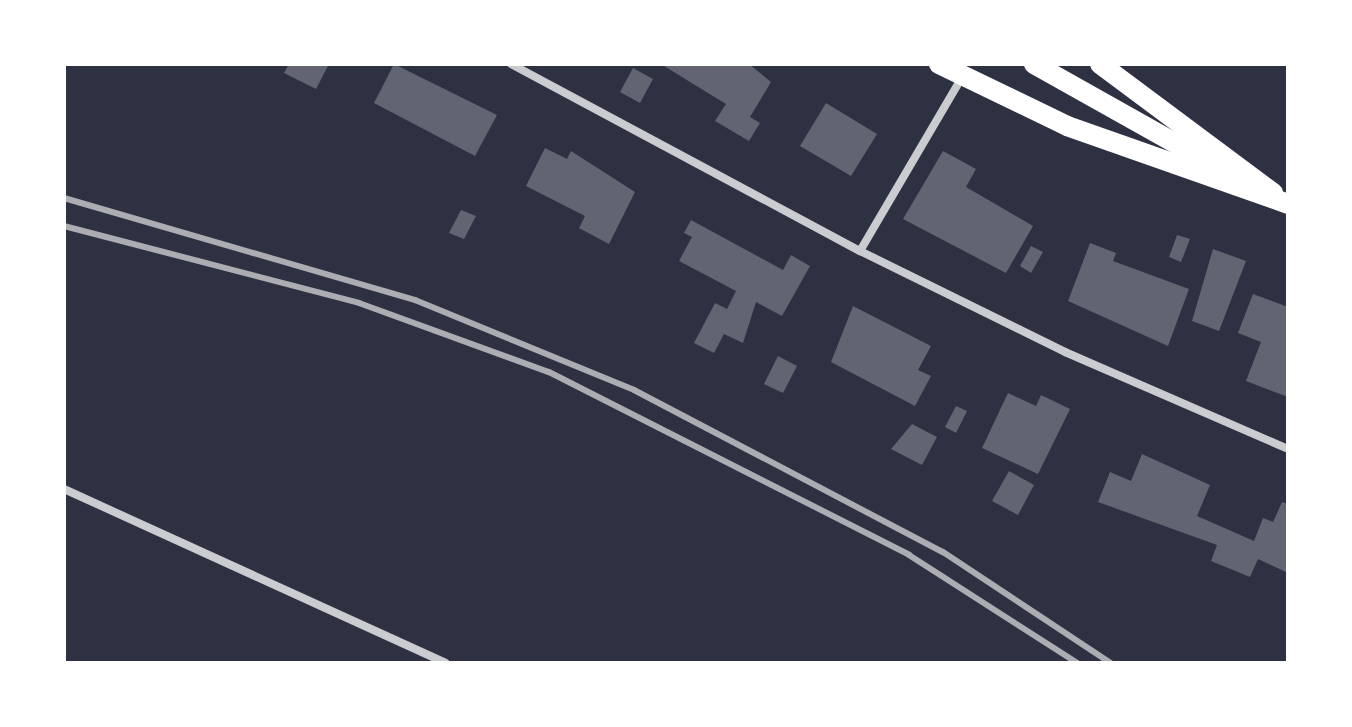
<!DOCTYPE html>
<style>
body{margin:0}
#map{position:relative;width:1352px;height:727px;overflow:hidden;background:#2d3142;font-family:Mulish,sans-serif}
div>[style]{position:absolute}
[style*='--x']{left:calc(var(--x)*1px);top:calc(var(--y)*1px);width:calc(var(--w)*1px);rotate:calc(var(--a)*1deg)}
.building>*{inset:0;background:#626471}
.minor>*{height:8px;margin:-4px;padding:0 4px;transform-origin:4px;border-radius:4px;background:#caccd0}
.primary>*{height:20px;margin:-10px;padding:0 10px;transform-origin:10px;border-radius:10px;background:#fff}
.rail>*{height:6px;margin:-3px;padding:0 3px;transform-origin:3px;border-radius:3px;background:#abadb3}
span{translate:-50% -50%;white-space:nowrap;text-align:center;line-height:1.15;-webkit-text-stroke:7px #fff;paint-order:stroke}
.frame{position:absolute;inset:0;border:66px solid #fff;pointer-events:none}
</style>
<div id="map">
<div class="building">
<div style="clip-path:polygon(289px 64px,329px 64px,316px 89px,284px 73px)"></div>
<div style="clip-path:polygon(394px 64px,497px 115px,475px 156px,374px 103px)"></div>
<div style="clip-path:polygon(749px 64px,771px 82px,750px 117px,760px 123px,749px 141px,715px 121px,726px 104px,664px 66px)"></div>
<div style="clip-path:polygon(633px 68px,653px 79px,640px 103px,620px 92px)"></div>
<div style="clip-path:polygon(826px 103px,877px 134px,851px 176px,800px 146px)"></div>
<div style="clip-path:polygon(545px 148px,567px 159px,571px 151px,635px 192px,609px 244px,579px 228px,585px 216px,526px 186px)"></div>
<div style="clip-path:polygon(943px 151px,976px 169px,966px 187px,1033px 226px,1006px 273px,903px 219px)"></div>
<div style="clip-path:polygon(461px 210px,476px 216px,464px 239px,449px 233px)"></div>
<div style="clip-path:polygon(691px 220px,783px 270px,791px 255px,810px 266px,782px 316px,756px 302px,743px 343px,724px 334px,714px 353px,694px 343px,715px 303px,727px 309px,736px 291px,679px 261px,692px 237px,684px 233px)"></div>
<div style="clip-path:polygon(1177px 235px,1190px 239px,1181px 262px,1169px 257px)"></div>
<div style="clip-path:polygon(1090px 243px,1116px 253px,1113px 261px,1189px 289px,1168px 346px,1068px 301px)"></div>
<div style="clip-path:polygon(1031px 246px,1043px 252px,1031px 273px,1020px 266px)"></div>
<div style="clip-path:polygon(1213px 249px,1246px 261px,1219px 331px,1192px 321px)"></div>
<div style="clip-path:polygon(1253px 294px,1288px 307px,1288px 397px,1246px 381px,1261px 342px,1238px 333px)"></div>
<div style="clip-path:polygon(853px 306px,931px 346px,918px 370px,931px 376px,915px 406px,831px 362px)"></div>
<div style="clip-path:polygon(778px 356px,797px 366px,783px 393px,764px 384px)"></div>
<div style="clip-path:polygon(1008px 393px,1036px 406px,1041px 395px,1070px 409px,1038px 474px,982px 448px)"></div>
<div style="clip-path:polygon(956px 406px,967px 411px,956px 433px,945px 427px)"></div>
<div style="clip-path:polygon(912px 424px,937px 437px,922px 465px,891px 449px)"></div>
<div style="clip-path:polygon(1142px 454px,1210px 485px,1197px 516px,1254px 541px,1263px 518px,1273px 522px,1282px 502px,1288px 504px,1288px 573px,1258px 559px,1250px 577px,1211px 561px,1217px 545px,1098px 502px,1110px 472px,1131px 481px)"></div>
<div style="clip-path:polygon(1009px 471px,1034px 485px,1018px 515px,992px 501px)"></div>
</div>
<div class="minor">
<div style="--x:511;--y:64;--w:396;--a:28.2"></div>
<div style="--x:860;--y:251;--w:229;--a:26.2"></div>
<div style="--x:1065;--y:352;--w:243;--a:23.5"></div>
<div style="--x:860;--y:251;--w:202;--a:-59.6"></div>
<div style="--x:64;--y:489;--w:419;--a:24.5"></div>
</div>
<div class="primary">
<div style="--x:939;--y:64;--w:142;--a:25.8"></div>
<div style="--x:1067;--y:126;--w:234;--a:19.4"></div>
<div style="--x:1034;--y:64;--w:223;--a:29.3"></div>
<div style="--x:1100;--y:64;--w:216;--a:36.7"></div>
</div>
<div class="rail">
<div style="--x:64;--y:198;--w:366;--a:16.2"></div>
<div style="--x:415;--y:300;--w:237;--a:22.3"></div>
<div style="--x:634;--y:390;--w:349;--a:27.7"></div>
<div style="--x:943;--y:552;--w:201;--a:33.5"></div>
<div style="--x:64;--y:226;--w:305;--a:14.6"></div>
<div style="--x:359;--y:303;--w:202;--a:20"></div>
<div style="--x:549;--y:372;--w:404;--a:26.9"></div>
<div style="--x:909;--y:555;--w:200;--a:32.7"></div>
</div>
<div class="frame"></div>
</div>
